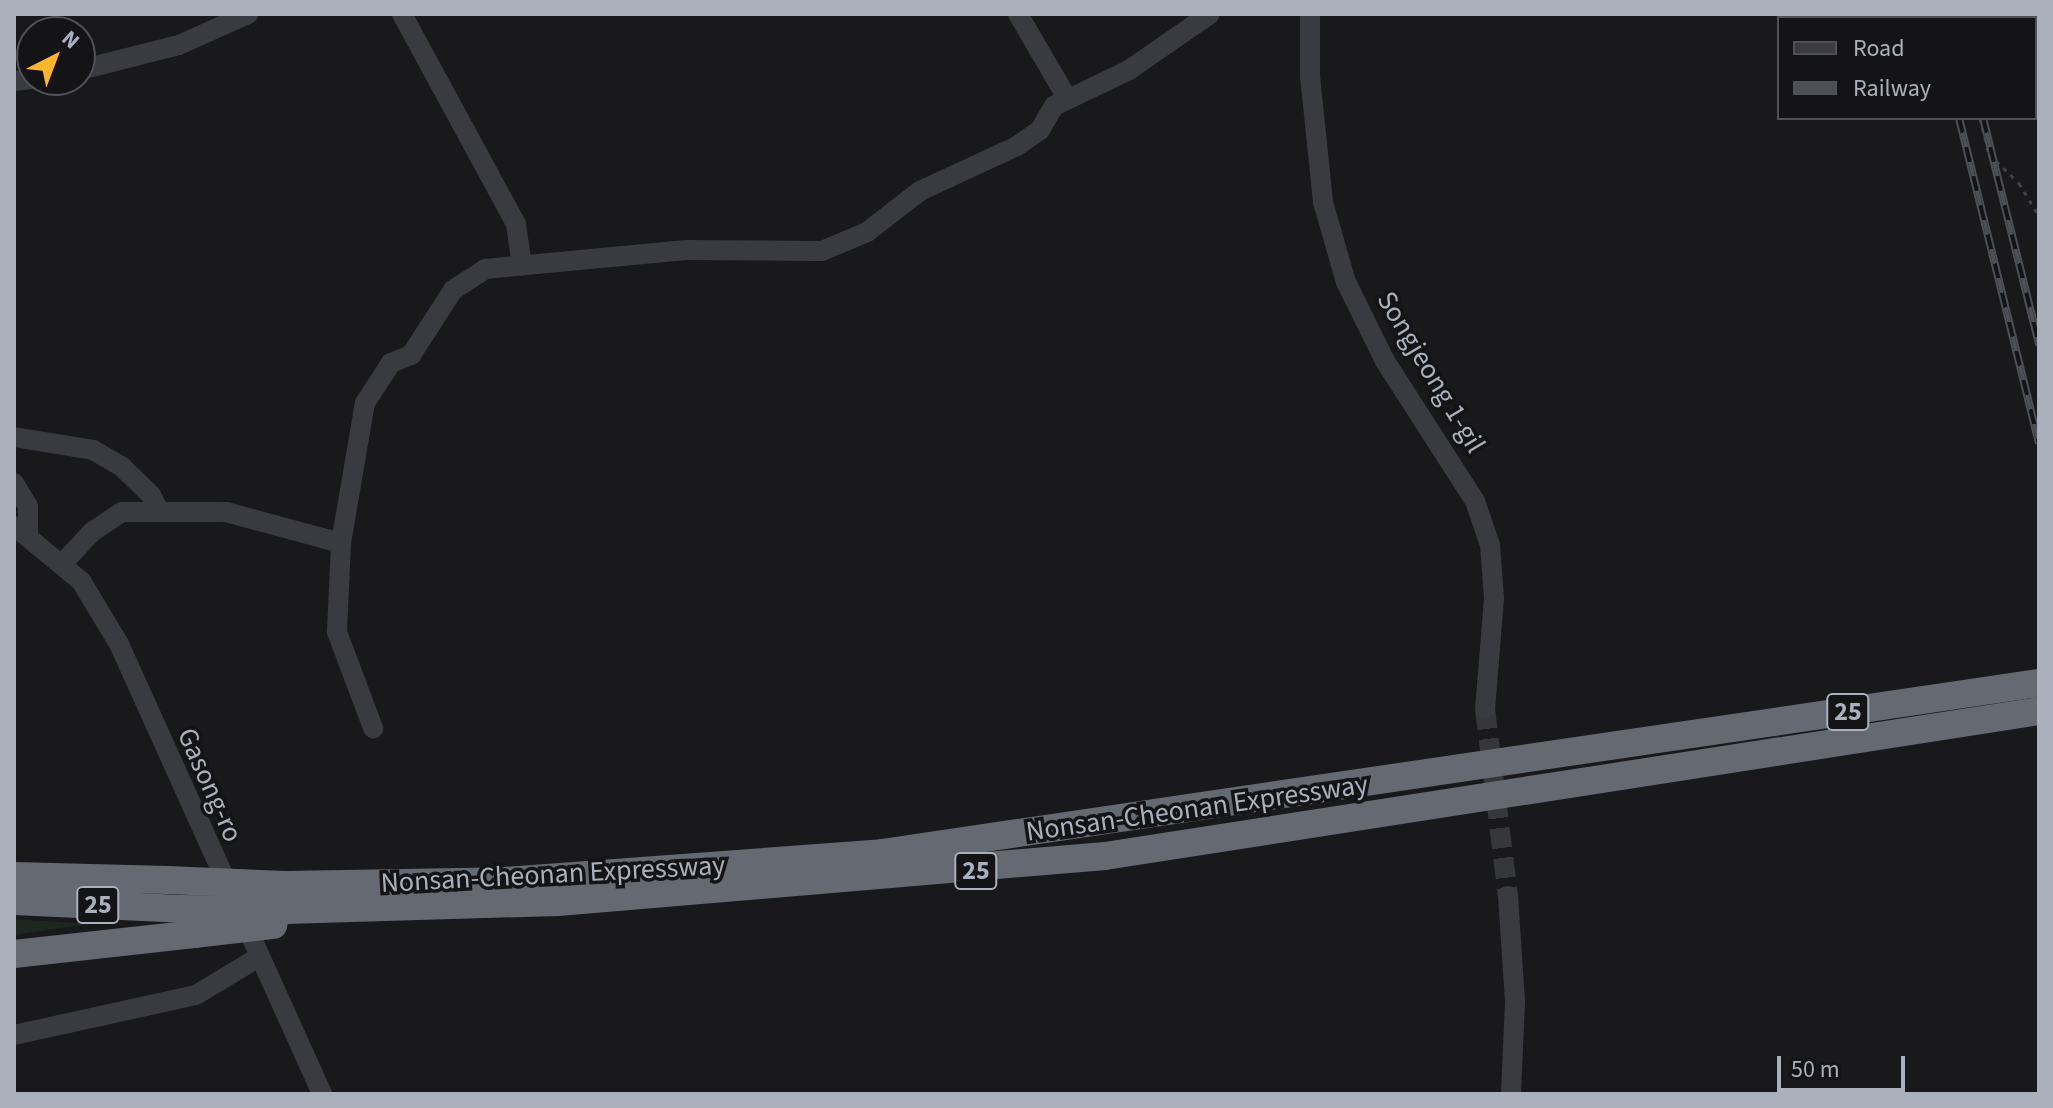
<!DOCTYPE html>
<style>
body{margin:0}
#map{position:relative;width:2053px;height:1108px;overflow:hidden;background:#19191b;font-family:"Source Sans 3",sans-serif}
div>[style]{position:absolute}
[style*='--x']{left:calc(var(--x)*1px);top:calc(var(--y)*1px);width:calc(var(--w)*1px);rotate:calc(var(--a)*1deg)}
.green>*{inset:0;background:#1e271f}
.minor-tunnel>*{height:20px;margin-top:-10px;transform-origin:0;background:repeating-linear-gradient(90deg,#36373b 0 20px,transparent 0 30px)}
.path>*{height:3px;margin-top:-1.5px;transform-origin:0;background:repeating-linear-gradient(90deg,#3f4248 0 4px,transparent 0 10px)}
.minor>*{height:20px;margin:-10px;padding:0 10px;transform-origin:10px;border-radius:10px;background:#393b41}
.highway>*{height:28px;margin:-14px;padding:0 14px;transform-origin:14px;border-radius:14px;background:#656972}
.rail>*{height:8px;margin-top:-4px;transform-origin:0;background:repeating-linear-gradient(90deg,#141416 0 15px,#4c4f56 0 30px);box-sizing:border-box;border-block:2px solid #4c4f56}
.highway-bridge>*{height:28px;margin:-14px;padding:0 14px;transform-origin:14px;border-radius:14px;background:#656972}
span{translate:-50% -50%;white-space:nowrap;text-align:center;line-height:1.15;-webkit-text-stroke:7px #141416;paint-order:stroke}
.shield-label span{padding:2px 6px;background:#141416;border:2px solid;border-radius:6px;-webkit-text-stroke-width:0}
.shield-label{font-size:26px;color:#aab0bc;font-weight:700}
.street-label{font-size:28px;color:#aab0bc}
.frame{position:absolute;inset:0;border:16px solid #aab0bc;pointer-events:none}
.legend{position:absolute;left:1777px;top:16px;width:260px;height:104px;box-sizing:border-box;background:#141416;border:2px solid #505258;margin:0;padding:10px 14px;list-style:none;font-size:24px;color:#aab0bc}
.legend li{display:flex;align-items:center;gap:16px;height:40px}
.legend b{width:40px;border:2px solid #505258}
.north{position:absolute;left:16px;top:16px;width:80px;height:80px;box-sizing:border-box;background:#141416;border:2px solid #505258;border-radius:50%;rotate:42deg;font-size:22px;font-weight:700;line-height:32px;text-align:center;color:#aab0bc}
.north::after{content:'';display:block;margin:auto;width:28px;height:36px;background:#ffb62d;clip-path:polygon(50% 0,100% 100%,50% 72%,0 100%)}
.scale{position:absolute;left:1777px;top:1056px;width:128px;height:36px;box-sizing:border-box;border:4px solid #aab0bc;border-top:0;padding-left:10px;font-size:24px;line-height:28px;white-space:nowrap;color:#aab0bc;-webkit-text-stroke:6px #141416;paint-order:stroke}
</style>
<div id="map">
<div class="green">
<div style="clip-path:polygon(14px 919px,88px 924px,14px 935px)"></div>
</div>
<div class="minor-tunnel">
<div style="--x:1485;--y:709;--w:188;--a:83"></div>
</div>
<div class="path">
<div style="--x:1954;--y:14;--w:4;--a:76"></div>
<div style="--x:1980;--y:118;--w:37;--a:76"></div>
<div style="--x:1989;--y:154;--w:42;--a:44"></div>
<div style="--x:2019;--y:183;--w:39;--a:59"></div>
</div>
<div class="minor">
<div style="--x:402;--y:14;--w:239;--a:61.5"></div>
<div style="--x:516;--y:224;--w:42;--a:81.9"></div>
<div style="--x:1018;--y:14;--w:97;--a:59.7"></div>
<div style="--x:1310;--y:14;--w:62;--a:90"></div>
<div style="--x:1310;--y:76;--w:127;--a:84.1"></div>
<div style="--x:1323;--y:202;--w:83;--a:74"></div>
<div style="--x:1346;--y:282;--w:88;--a:63.7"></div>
<div style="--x:1385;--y:361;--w:166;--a:57.3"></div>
<div style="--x:1475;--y:501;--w:46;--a:71.2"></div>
<div style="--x:1490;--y:545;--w:53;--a:85.7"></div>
<div style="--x:1494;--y:598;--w:111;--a:94.6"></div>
<div style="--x:80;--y:70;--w:102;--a:-14.2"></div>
<div style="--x:179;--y:45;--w:76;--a:-24.2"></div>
<div style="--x:14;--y:81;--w:18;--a:-6"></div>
<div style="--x:14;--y:437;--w:80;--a:9.3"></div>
<div style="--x:93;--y:450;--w:34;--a:30"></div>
<div style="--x:122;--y:467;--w:40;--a:44"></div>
<div style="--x:151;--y:495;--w:18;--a:63"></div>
<div style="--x:14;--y:483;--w:27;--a:59"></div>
<div style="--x:28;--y:506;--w:29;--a:90"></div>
<div style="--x:14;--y:526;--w:87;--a:39.4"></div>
<div style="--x:81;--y:581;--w:74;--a:58.9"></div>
<div style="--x:119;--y:644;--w:494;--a:65.7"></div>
<div style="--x:341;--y:543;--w:142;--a:-80.3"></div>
<div style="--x:365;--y:403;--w:48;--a:-57"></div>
<div style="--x:391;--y:363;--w:22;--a:-22"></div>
<div style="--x:411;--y:355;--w:77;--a:-57.1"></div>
<div style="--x:453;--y:290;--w:38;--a:-33"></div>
<div style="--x:485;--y:269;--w:202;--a:-5.4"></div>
<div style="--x:686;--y:250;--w:136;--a:0.4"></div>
<div style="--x:822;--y:251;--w:49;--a:-22.9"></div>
<div style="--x:867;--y:232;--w:67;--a:-37.7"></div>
<div style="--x:920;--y:191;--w:107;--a:-24.9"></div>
<div style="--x:1017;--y:146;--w:28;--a:-35"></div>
<div style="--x:1040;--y:130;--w:28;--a:-60"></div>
<div style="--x:1054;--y:106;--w:83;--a:-25.6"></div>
<div style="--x:1129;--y:70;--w:98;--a:-34.7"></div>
<div style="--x:62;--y:564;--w:44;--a:-46.8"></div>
<div style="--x:92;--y:532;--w:36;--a:-34"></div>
<div style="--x:122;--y:512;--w:104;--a:0"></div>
<div style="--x:226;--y:512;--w:119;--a:15.1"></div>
<div style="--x:341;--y:543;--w:89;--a:92.6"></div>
<div style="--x:337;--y:632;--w:103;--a:69.4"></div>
<div style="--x:1508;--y:896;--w:106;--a:86.2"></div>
<div style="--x:1515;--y:1002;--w:92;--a:92.5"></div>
<div style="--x:14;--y:1035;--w:186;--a:-12.4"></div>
<div style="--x:196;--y:995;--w:74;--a:-31.1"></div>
</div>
<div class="highway">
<div style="--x:14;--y:876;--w:153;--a:1.5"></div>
<div style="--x:285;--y:885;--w:220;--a:-1"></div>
<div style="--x:505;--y:881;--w:378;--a:-4.2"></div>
<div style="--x:882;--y:853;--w:1169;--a:-8.36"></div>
<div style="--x:14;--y:901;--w:167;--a:2.7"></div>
<div style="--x:286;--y:910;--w:272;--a:-1.7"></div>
<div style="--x:558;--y:902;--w:549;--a:-4.81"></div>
<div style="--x:1105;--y:856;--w:945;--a:-8.82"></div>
<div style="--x:14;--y:954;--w:181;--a:-6.3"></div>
</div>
<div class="rail">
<div style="--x:1934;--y:14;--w:4;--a:76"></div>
<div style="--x:1958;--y:14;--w:4;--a:76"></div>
<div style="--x:1959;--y:118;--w:335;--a:76.2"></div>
<div style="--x:1983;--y:118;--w:234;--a:76.1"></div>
</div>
<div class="highway-bridge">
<div style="--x:167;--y:880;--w:118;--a:2.4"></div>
<div style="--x:181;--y:909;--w:105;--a:0.5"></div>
<div style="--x:194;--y:934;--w:80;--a:-6.5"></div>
</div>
<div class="shield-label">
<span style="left:1848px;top:712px">25</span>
<span style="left:976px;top:871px">25</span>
<span style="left:98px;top:905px">25</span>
</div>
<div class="street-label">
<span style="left:1431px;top:372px;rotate:59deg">Songjeong 1-gil</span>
<span style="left:210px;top:785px;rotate:66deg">Gasong-ro</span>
<span style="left:1197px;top:808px;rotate:-8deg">Nonsan-Cheonan Expressway</span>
<span style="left:553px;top:874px;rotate:-3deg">Nonsan-Cheonan Expressway</span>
</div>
<div class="frame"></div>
<ul class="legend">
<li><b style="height:10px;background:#393b41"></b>Road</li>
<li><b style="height:10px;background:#4c4f56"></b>Railway</li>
</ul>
<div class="north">N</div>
<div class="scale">50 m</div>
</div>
